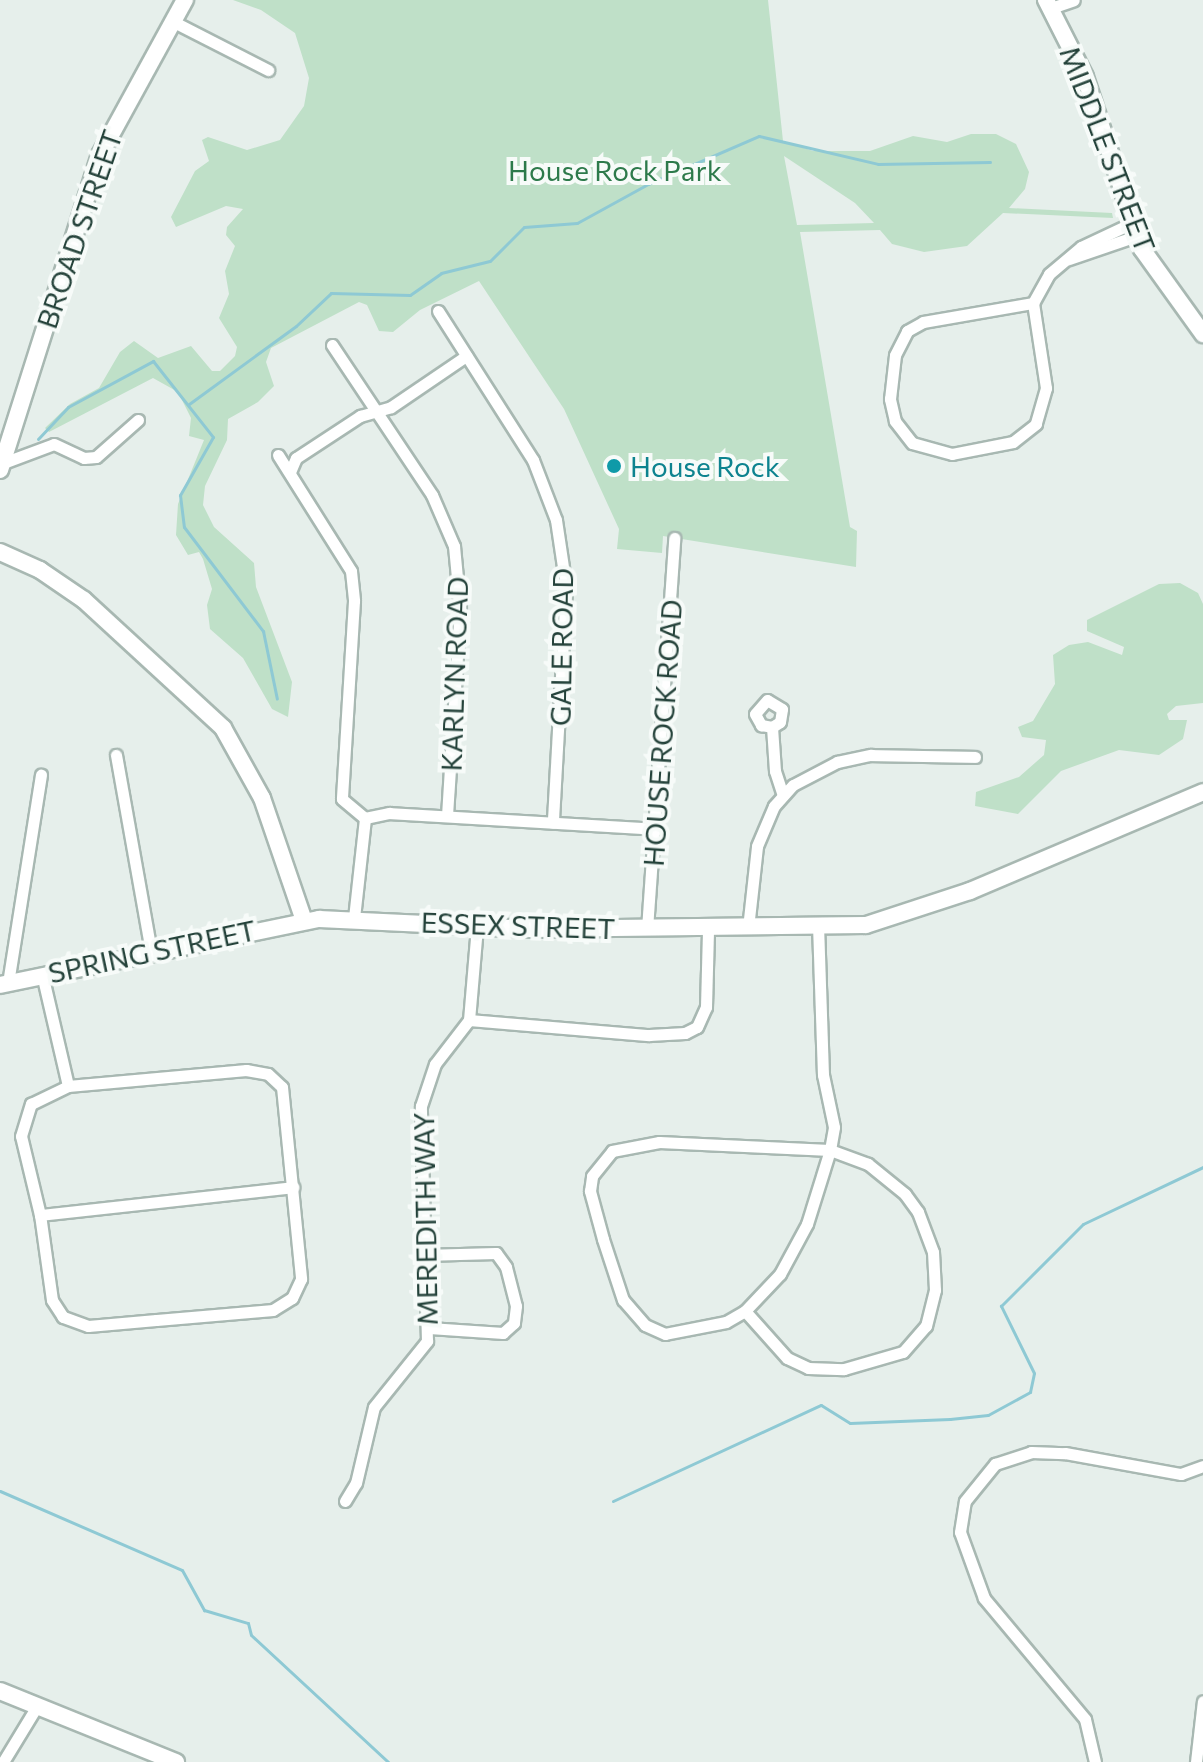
<!DOCTYPE html>
<style>
body{margin:0}
#map{position:relative;width:1203px;height:1762px;overflow:hidden;background:#e6efeb;font-family:Commissioner,sans-serif}
div>[style]{position:absolute}
[style*='--x']{left:calc(var(--x)*1px);top:calc(var(--y)*1px);width:calc(var(--w)*1px);rotate:calc(var(--a)*1deg)}
.green>*{inset:0;background:#bfe0c8}
.stream>*{height:3px;margin:-1.5px;padding:0 1.5px;transform-origin:1.5px;border-radius:1.5px;background:#8ec9d4}
.roads{filter:drop-shadow(2px 0 #a8b8b2) drop-shadow(-2px 0 #a8b8b2) drop-shadow(0 2px #a8b8b2) drop-shadow(0 -2px #a8b8b2)}
.street>*{height:11px;margin:-5.5px;padding:0 5.5px;transform-origin:5.5px;border-radius:5.5px;background:#fff}
.secondary>*{height:16px;margin:-8px;padding:0 8px;transform-origin:8px;border-radius:8px;background:#fff}
.dots>*{width:22px;height:22px;translate:-50% -50%;box-sizing:border-box;border:4px solid #f7fbf9;border-radius:50%}
span{translate:-50% -50%;white-space:nowrap;text-align:center;line-height:1.15;-webkit-text-stroke:8px #f7fbf9;paint-order:stroke}
.street-label{font-size:28px;color:#24423a}
.park-label{font-size:28px;color:#2d7a4b}
.culture-label{font-size:28px;color:#0d838f}
.left{translate:0 -50%;text-align:left}
</style>
<div id="map">
<div class="green">
<div style="clip-path:polygon(evenodd,233px 0,768px 0,783px 141px,813px 151px,870px 151px,913px 136px,947px 142px,971px 134px,996px 134px,1016px 144px,1029px 172px,1025px 189px,1009px 208px,1112px 213px,1113px 218px,1003px 213px,967px 246px,924px 252px,892px 244px,880px 230px,800px 232px,850px 527px,857px 531px,856px 567px,663px 536px,662px 553px,617px 549px,619px 529px,564px 409px,479px 281px,420px 310px,393px 332px,379px 331px,367px 305px,359px 302px,271px 348px,266px 362px,274px 386px,258px 402px,228px 419px,227px 440px,205px 486px,203px 505px,214px 527px,254px 563px,256px 587px,292px 682px,288px 717px,272px 709px,243px 658px,210px 629px,207px 605px,212px 589px,203px 559px,199px 552px,188px 555px,176px 535px,178px 504px,204px 440px,189px 436px,191px 418px,178px 392px,153px 378px,49px 432px,45px 428px,70px 404px,99px 388px,120px 352px,134px 341px,158px 358px,191px 346px,212px 371px,220px 371px,235px 356px,237px 347px,219px 318px,229px 294px,225px 271px,235px 246px,226px 235px,227px 227px,243px 209px,226px 206px,176px 227px,171px 217px,195px 171px,209px 161px,202px 140px,208px 137px,247px 150px,280px 140px,304px 106px,309px 78px,295px 33px,261px 10px,233px 0,784px 156px,855px 203px,874px 223px,797px 225px,784px 156px)"></div>
<div style="clip-path:polygon(1180px 583px,1198px 593px,1203px 604px,1203px 703px,1176px 706px,1167px 714px,1169px 720px,1187px 720px,1183px 739px,1159px 755px,1119px 750px,1061px 771px,1018px 814px,975px 806px,976px 792px,1019px 777px,1044px 755px,1046px 740px,1022px 737px,1018px 727px,1033px 721px,1055px 684px,1053px 655px,1069px 645px,1088px 642px,1122px 655px,1124px 647px,1087px 631px,1087px 620px,1159px 584px)"></div>
</div>
<div class="stream">
<div style="--x:189;--y:404;--w:132;--a:-36.1"></div>
<div style="--x:296;--y:326;--w:48;--a:-43.3"></div>
<div style="--x:331;--y:293;--w:79;--a:1.5"></div>
<div style="--x:410;--y:295;--w:38;--a:-35"></div>
<div style="--x:441;--y:273;--w:50;--a:-13.8"></div>
<div style="--x:490;--y:261;--w:48;--a:-45"></div>
<div style="--x:524;--y:227;--w:53;--a:-4.3"></div>
<div style="--x:577;--y:223;--w:81;--a:-28.8"></div>
<div style="--x:648;--y:184;--w:121;--a:-23.4"></div>
<div style="--x:759;--y:136;--w:122;--a:13.2"></div>
<div style="--x:878;--y:164;--w:112;--a:-1"></div>
<div style="--x:38;--y:439;--w:44;--a:-46.8"></div>
<div style="--x:68;--y:407;--w:97;--a:-28.4"></div>
<div style="--x:153;--y:361;--w:97;--a:51.7"></div>
<div style="--x:213;--y:437;--w:67;--a:119.6"></div>
<div style="--x:180;--y:495;--w:32;--a:83"></div>
<div style="--x:184;--y:527;--w:131;--a:52.8"></div>
<div style="--x:263;--y:631;--w:69;--a:78.4"></div>
<div style="--x:0;--y:1491;--w:198;--a:23.5"></div>
<div style="--x:182;--y:1570;--w:46;--a:61.2"></div>
<div style="--x:204;--y:1610;--w:46;--a:16.5"></div>
<div style="--x:248;--y:1623;--w:12;--a:76"></div>
<div style="--x:251;--y:1635;--w:187;--a:42.8"></div>
<div style="--x:613;--y:1501;--w:229;--a:-24.8"></div>
<div style="--x:821;--y:1405;--w:34;--a:32"></div>
<div style="--x:850;--y:1423;--w:100;--a:-2.3"></div>
<div style="--x:950;--y:1419;--w:38;--a:-6"></div>
<div style="--x:988;--y:1415;--w:48;--a:-28.7"></div>
<div style="--x:1030;--y:1392;--w:19;--a:-78"></div>
<div style="--x:1034;--y:1373;--w:75;--a:-116.2"></div>
<div style="--x:1001;--y:1306;--w:116;--a:-45"></div>
<div style="--x:1083;--y:1224;--w:133;--a:-25.4"></div>
</div>
<div class="roads">
<div class="street">
<div style="--x:1051;--y:8;--w:24;--a:-19"></div>
<div style="--x:172;--y:21;--w:108;--a:27"></div>
<div style="--x:1069;--y:259;--w:71;--a:-18.9"></div>
<div style="--x:1033;--y:303;--w:86;--a:81.3"></div>
<div style="--x:1046;--y:388;--w:37;--a:106"></div>
<div style="--x:1036;--y:424;--w:29;--a:142"></div>
<div style="--x:1013;--y:442;--w:62;--a:168.9"></div>
<div style="--x:952;--y:454;--w:41;--a:-164.6"></div>
<div style="--x:912;--y:443;--w:28;--a:-128"></div>
<div style="--x:895;--y:421;--w:23;--a:-103"></div>
<div style="--x:890;--y:399;--w:44;--a:-83.5"></div>
<div style="--x:895;--y:355;--w:27;--a:-63"></div>
<div style="--x:907;--y:331;--w:18;--a:-29"></div>
<div style="--x:923;--y:322;--w:112;--a:-9.8"></div>
<div style="--x:1033;--y:303;--w:33;--a:-61"></div>
<div style="--x:1049;--y:274;--w:42;--a:-40.2"></div>
<div style="--x:1081;--y:247;--w:54;--a:-25.1"></div>
<div style="--x:438;--y:311;--w:177;--a:57.5"></div>
<div style="--x:533;--y:460;--w:64;--a:69"></div>
<div style="--x:556;--y:520;--w:68;--a:81.5"></div>
<div style="--x:566;--y:587;--w:236;--a:93.2"></div>
<div style="--x:332;--y:345;--w:180;--a:56.3"></div>
<div style="--x:432;--y:495;--w:56;--a:66.7"></div>
<div style="--x:454;--y:546;--w:63;--a:84.6"></div>
<div style="--x:460;--y:609;--w:207;--a:93.6"></div>
<div style="--x:278;--y:455;--w:137;--a:57.8"></div>
<div style="--x:351;--y:571;--w:30;--a:84"></div>
<div style="--x:354;--y:601;--w:198;--a:93.5"></div>
<div style="--x:342;--y:799;--w:30;--a:40"></div>
<div style="--x:3;--y:463;--w:54;--a:-20.4"></div>
<div style="--x:54;--y:444;--w:33;--a:25"></div>
<div style="--x:84;--y:458;--w:12;--a:-5"></div>
<div style="--x:96;--y:457;--w:56;--a:-41.4"></div>
<div style="--x:290;--y:472;--w:15;--a:-67"></div>
<div style="--x:296;--y:458;--w:77;--a:-33.3"></div>
<div style="--x:360;--y:416;--w:32;--a:-16"></div>
<div style="--x:391;--y:407;--w:91;--a:-34.2"></div>
<div style="--x:772;--y:727;--w:9;--a:-32"></div>
<div style="--x:780;--y:722;--w:13;--a:-81"></div>
<div style="--x:782;--y:709;--w:17;--a:-149"></div>
<div style="--x:767;--y:700;--w:18;--a:131"></div>
<div style="--x:755;--y:714;--w:13;--a:61"></div>
<div style="--x:761;--y:725;--w:11;--a:10"></div>
<div style="--x:772;--y:727;--w:44;--a:86.1"></div>
<div style="--x:775;--y:771;--w:25;--a:72"></div>
<div style="--x:116;--y:755;--w:199;--a:79.9"></div>
<div style="--x:365;--y:818;--w:25;--a:-12"></div>
<div style="--x:389;--y:813;--w:269;--a:3.4"></div>
<div style="--x:354;--y:918;--w:101;--a:-83.7"></div>
<div style="--x:748;--y:928;--w:82;--a:-83.7"></div>
<div style="--x:757;--y:846;--w:43;--a:-67"></div>
<div style="--x:774;--y:806;--w:28;--a:-48"></div>
<div style="--x:793;--y:785;--w:50;--a:-27.6"></div>
<div style="--x:837;--y:762;--w:35;--a:-12"></div>
<div style="--x:871;--y:755;--w:104;--a:1.1"></div>
<div style="--x:647;--y:929;--w:392;--a:-86"></div>
<div style="--x:42;--y:974;--w:115;--a:76.9"></div>
<div style="--x:68;--y:1086;--w:179;--a:-5.1"></div>
<div style="--x:246;--y:1070;--w:22;--a:10"></div>
<div style="--x:268;--y:1074;--w:19;--a:43"></div>
<div style="--x:282;--y:1087;--w:193;--a:84.3"></div>
<div style="--x:301;--y:1279;--w:21;--a:115"></div>
<div style="--x:292;--y:1298;--w:22;--a:148"></div>
<div style="--x:273;--y:1310;--w:117;--a:175.1"></div>
<div style="--x:156;--y:1320;--w:68;--a:175"></div>
<div style="--x:88;--y:1326;--w:27;--a:-160"></div>
<div style="--x:63;--y:1317;--w:20;--a:-123"></div>
<div style="--x:52;--y:1300;--w:86;--a:-98"></div>
<div style="--x:40;--y:1215;--w:81;--a:-103.5"></div>
<div style="--x:21;--y:1136;--w:34;--a:-73"></div>
<div style="--x:31;--y:1104;--w:41;--a:-25.9"></div>
<div style="--x:8;--y:983;--w:211;--a:-81"></div>
<div style="--x:469;--y:1020;--w:181;--a:4.8"></div>
<div style="--x:649;--y:1035;--w:36;--a:-3"></div>
<div style="--x:685;--y:1033;--w:13;--a:-27"></div>
<div style="--x:697;--y:1027;--w:22;--a:-66"></div>
<div style="--x:706;--y:1007;--w:78;--a:-88.5"></div>
<div style="--x:40;--y:1215;--w:255;--a:-6.3"></div>
<div style="--x:423;--y:1255;--w:73;--a:-1.6"></div>
<div style="--x:496;--y:1253;--w:17;--a:54"></div>
<div style="--x:506;--y:1267;--w:40;--a:75.6"></div>
<div style="--x:516;--y:1306;--w:17;--a:97"></div>
<div style="--x:514;--y:1323;--w:15;--a:138"></div>
<div style="--x:503;--y:1333;--w:74;--a:-176.1"></div>
<div style="--x:745;--y:1311;--w:63;--a:48.2"></div>
<div style="--x:787;--y:1358;--w:23;--a:25"></div>
<div style="--x:808;--y:1368;--w:36;--a:2"></div>
<div style="--x:844;--y:1369;--w:61;--a:-16.1"></div>
<div style="--x:903;--y:1352;--w:35;--a:-49"></div>
<div style="--x:926;--y:1326;--w:37;--a:-76"></div>
<div style="--x:935;--y:1290;--w:38;--a:-93"></div>
<div style="--x:933;--y:1252;--w:43;--a:-110.6"></div>
<div style="--x:918;--y:1212;--w:22;--a:-126"></div>
<div style="--x:905;--y:1194;--w:48;--a:-141"></div>
<div style="--x:868;--y:1164;--w:40;--a:-159.8"></div>
<div style="--x:830;--y:1150;--w:77;--a:107.3"></div>
<div style="--x:807;--y:1224;--w:57;--a:118.4"></div>
<div style="--x:780;--y:1274;--w:51;--a:133.4"></div>
<div style="--x:745;--y:1311;--w:22;--a:150"></div>
<div style="--x:726;--y:1322;--w:62;--a:168.9"></div>
<div style="--x:665;--y:1334;--w:22;--a:-156"></div>
<div style="--x:645;--y:1325;--w:33;--a:-131"></div>
<div style="--x:623;--y:1300;--w:64;--a:-108.2"></div>
<div style="--x:603;--y:1239;--w:50;--a:-105.2"></div>
<div style="--x:590;--y:1191;--w:15;--a:-82"></div>
<div style="--x:592;--y:1176;--w:32;--a:-51"></div>
<div style="--x:612;--y:1151;--w:48;--a:-10.8"></div>
<div style="--x:659;--y:1142;--w:171;--a:2.7"></div>
<div style="--x:830;--y:1150;--w:23;--a:-80"></div>
<div style="--x:834;--y:1127;--w:53;--a:-101.9"></div>
<div style="--x:823;--y:1075;--w:147;--a:-91.9"></div>
<div style="--x:345;--y:1501;--w:21;--a:-59"></div>
<div style="--x:356;--y:1483;--w:78;--a:-76.7"></div>
<div style="--x:374;--y:1407;--w:85;--a:-51.2"></div>
<div style="--x:427;--y:1341;--w:235;--a:-91.5"></div>
<div style="--x:421;--y:1106;--w:44;--a:-71.6"></div>
<div style="--x:435;--y:1064;--w:56;--a:-52.3"></div>
<div style="--x:469;--y:1020;--w:94;--a:-85.1"></div>
<div style="--x:3;--y:1762;--w:66;--a:-58.7"></div>
<div style="--x:1095;--y:1762;--w:44;--a:-103.1"></div>
<div style="--x:1085;--y:1719;--w:158;--a:-129.9"></div>
<div style="--x:984;--y:1598;--w:70;--a:-110"></div>
<div style="--x:960;--y:1532;--w:31;--a:-81"></div>
<div style="--x:965;--y:1501;--w:48;--a:-51"></div>
<div style="--x:995;--y:1464;--w:38;--a:-18"></div>
<div style="--x:1031;--y:1452;--w:34;--a:2"></div>
<div style="--x:1065;--y:1453;--w:118;--a:10.3"></div>
<div style="--x:1181;--y:1474;--w:23;--a:-20"></div>
<div style="--x:1196;--y:1762;--w:61;--a:-83.5"></div>
</div>
<div class="secondary">
<div style="--x:1046;--y:0;--w:86;--a:63.1"></div>
<div style="--x:1085;--y:77;--w:181;--a:71.7"></div>
<div style="--x:1142;--y:249;--w:105;--a:54.3"></div>
<div style="--x:0;--y:470;--w:330;--a:-72.4"></div>
<div style="--x:100;--y:155;--w:177;--a:-61.3"></div>
<div style="--x:0;--y:552;--w:44;--a:24.2"></div>
<div style="--x:40;--y:570;--w:53;--a:34.3"></div>
<div style="--x:84;--y:600;--w:189;--a:42.6"></div>
<div style="--x:223;--y:728;--w:80;--a:60.9"></div>
<div style="--x:262;--y:798;--w:130;--a:71.1"></div>
<div style="--x:0;--y:985;--w:326;--a:-11.7"></div>
<div style="--x:319;--y:919;--w:213;--a:2.7"></div>
<div style="--x:532;--y:929;--w:334;--a:-0.7"></div>
<div style="--x:866;--y:925;--w:109;--a:-18.1"></div>
<div style="--x:970;--y:891;--w:253;--a:-23"></div>
<div style="--x:0;--y:1691;--w:190;--a:22"></div>
</div>
</div>
<div class="dots">
<div style="left:614px;top:466px;background:#0f9aa8"></div>
</div>
<div class="street-label">
<span style="left:1108px;top:149px;rotate:69deg">MIDDLE STREET</span>
<span style="left:79px;top:229px;rotate:-71deg">BROAD STREET</span>
<span style="left:561px;top:647px;rotate:-89deg">GALE ROAD</span>
<span style="left:454px;top:674px;rotate:-88deg">KARLYN ROAD</span>
<span style="left:662px;top:733px;rotate:-86deg">HOUSE ROCK ROAD</span>
<span style="left:518px;top:925px;rotate:2deg">ESSEX STREET</span>
<span style="left:152px;top:951px;rotate:-12deg">SPRING STREET</span>
<span style="left:425px;top:1219px;rotate:-91deg">MEREDITH WAY</span>
</div>
<div class="park-label">
<span style="left:615px;top:170px">House Rock Park</span>
</div>
<div class="culture-label">
<span class="left" style="left:630px;top:466px">House Rock</span>
</div>
</div>
